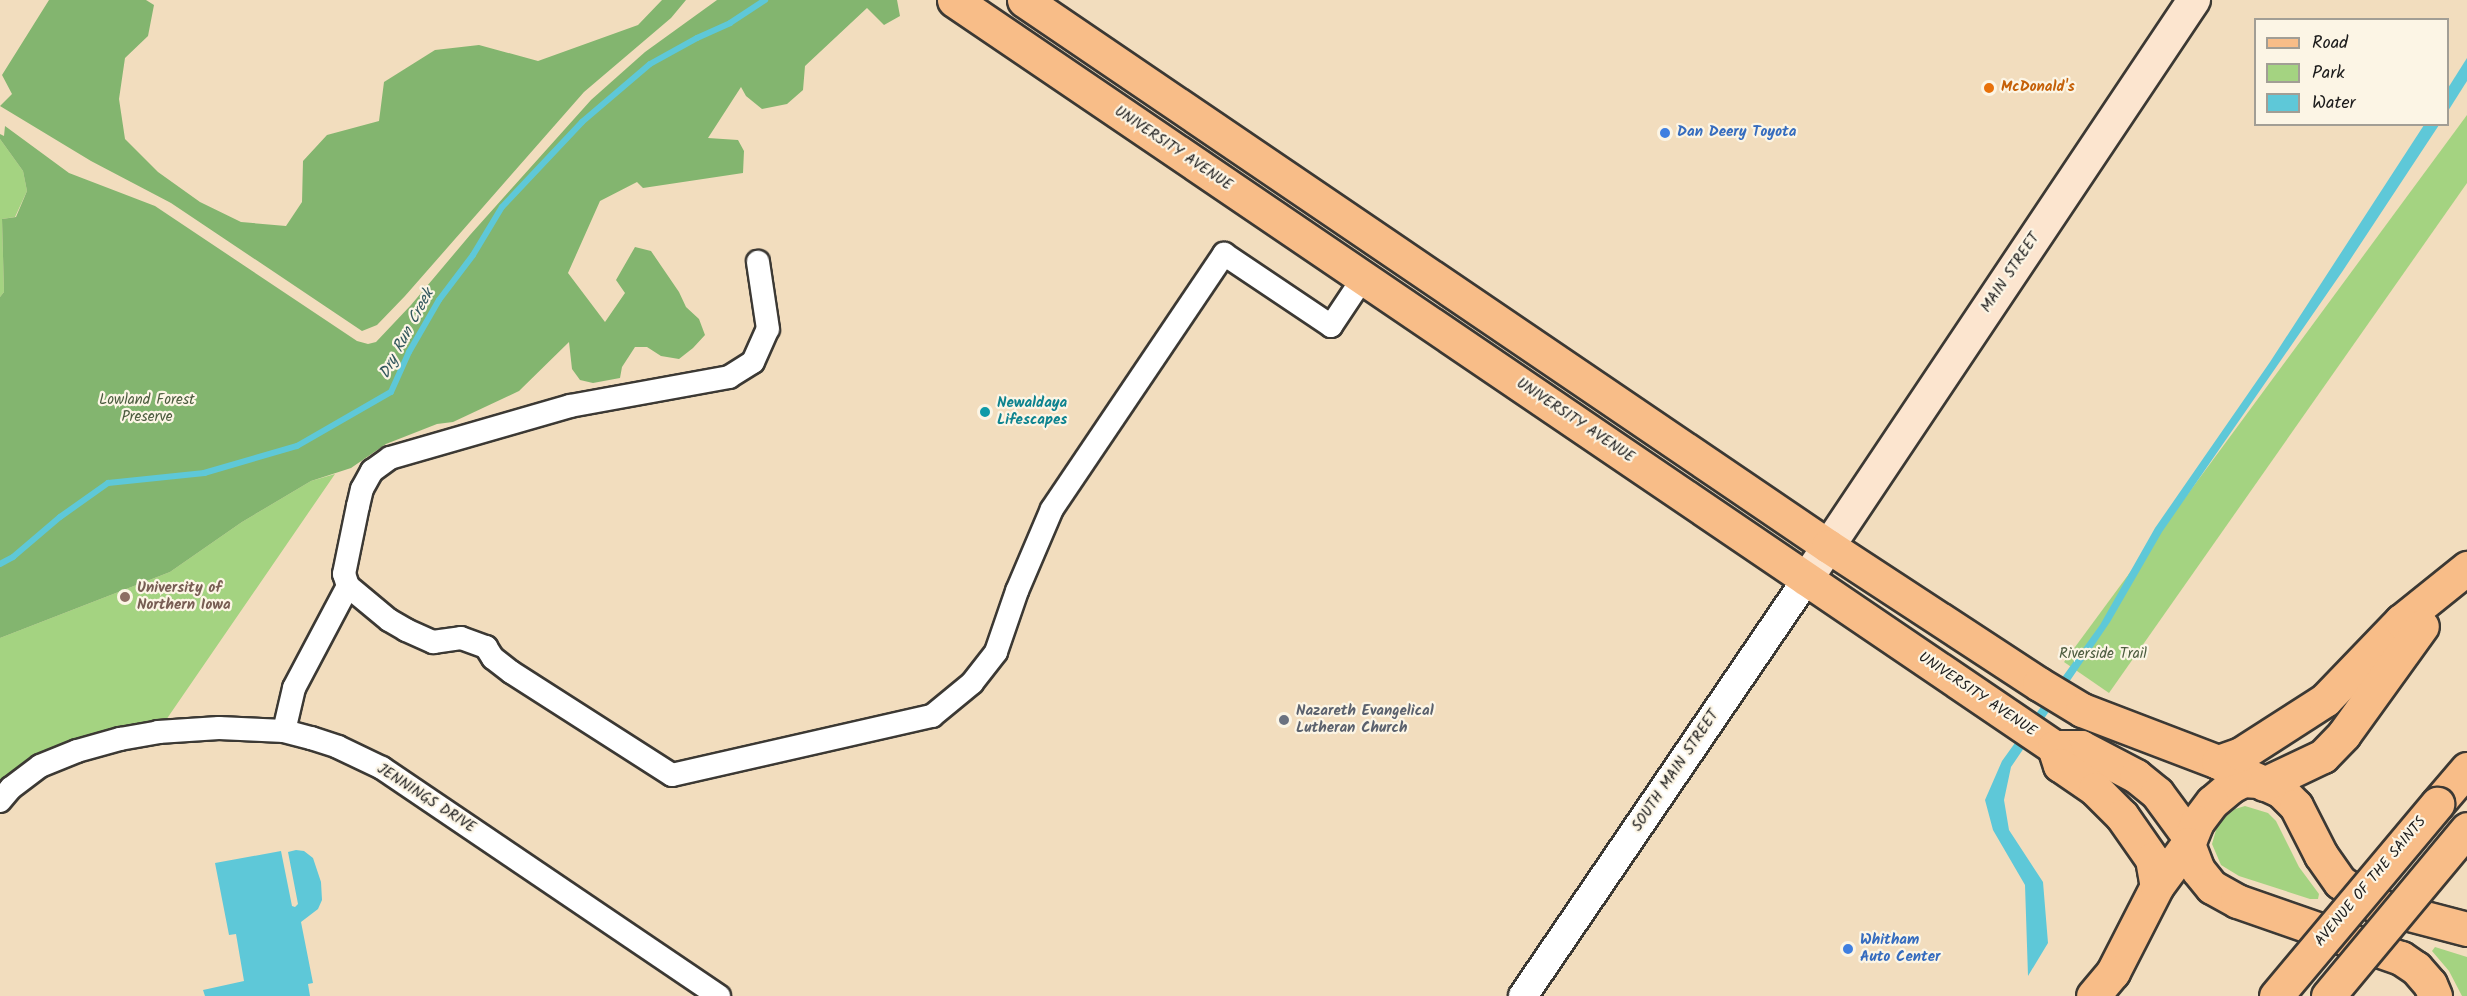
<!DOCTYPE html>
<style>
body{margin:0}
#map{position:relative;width:2467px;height:996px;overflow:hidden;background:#f2ddbe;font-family:Kalam,sans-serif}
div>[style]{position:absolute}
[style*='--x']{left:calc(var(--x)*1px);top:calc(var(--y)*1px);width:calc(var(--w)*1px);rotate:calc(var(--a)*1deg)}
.green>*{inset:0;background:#a4d381}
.forest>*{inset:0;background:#83b56f}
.water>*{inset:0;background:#5ec8d8}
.stream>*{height:6px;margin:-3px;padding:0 3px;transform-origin:3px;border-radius:3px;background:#5ec8d8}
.roads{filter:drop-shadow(2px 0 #3c3934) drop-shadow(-2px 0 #3c3934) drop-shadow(0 2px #3c3934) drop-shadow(0 -2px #3c3934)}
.minor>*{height:22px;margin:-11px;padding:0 11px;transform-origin:11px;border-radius:11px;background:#fff}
.tertiary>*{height:28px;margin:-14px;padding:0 14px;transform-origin:14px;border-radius:14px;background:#fff}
.secondary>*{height:32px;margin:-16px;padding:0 16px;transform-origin:16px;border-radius:16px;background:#fce5cf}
.primary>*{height:33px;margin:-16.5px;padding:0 16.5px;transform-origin:16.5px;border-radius:16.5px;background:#f8bd88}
.motorway>*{height:33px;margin:-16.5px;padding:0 16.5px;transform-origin:16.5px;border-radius:16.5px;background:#f8bd88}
.bridges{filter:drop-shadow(2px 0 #3c3934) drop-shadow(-2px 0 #3c3934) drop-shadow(0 2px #3c3934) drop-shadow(0 -2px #3c3934)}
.motorway-bridge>*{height:33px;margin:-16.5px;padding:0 16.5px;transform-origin:16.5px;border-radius:16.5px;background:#f8bd88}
.dots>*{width:16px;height:16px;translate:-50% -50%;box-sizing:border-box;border:3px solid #fcf5e5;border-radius:50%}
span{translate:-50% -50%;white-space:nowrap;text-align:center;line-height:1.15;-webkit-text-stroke:4.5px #fcf5e5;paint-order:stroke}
.food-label{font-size:15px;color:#c56008;font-weight:700}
.left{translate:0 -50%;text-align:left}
.shop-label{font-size:15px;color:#366cbe;font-weight:700}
.street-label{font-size:15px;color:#1c1c1c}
.park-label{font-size:15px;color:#4c5c3f}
.culture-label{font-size:15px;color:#0d838f;font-weight:700}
.education-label{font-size:15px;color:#785e54;font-weight:700}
.worship-label{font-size:15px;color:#5b616d;font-weight:700}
.water-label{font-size:16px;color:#33585e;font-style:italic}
.legend{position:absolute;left:2254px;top:18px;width:195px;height:108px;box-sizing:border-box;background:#fcf5e5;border:2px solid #a29e95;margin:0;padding:8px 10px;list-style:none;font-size:18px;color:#1c1c1c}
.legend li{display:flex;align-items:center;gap:12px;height:30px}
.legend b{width:30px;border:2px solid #a29e95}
</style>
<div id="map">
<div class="green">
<div style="clip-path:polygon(2467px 115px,2467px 183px,2109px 693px,2064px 662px)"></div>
<div style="clip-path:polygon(0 139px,23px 171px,27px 191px,15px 217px,2px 219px,4px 292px,0 297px)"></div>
<div style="clip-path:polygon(335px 474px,166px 720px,86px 735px,68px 742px,50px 750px,0 786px,0 638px,170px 572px,242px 522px,311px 481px)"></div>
<div style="clip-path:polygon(2245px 806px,2268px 813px,2276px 821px,2299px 867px,2319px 894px,2318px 899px,2310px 899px,2239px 876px,2221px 865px,2212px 844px,2218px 823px,2235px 809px)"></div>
<div style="clip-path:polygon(2435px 947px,2467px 957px,2467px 996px,2462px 996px,2449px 971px,2432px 951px)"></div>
</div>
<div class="forest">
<div style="clip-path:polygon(49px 0,146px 0,154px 5px,148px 36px,125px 58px,119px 99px,125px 139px,158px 172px,200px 202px,241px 222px,286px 226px,302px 202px,303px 161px,327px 135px,379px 121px,384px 82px,435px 50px,479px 45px,538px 61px,638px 25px,662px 0,686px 0,671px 18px,584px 92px,405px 296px,377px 325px,362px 331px,171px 203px,91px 161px,0 106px,12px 94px,2px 75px)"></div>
<div style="clip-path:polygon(717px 0,897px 0,900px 16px,884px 25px,867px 8px,805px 66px,803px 90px,787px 104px,762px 109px,746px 96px,741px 87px,708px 138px,738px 140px,744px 151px,743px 173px,643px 188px,637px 182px,600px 201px,568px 273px,605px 322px,625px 293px,616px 280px,635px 247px,651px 251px,679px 292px,686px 307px,699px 319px,705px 335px,693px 348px,679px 359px,661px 356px,647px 347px,635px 347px,622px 367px,620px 378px,593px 383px,580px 380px,572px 369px,569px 342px,519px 391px,453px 422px,437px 424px,386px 444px,351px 468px,311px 481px,242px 522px,170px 572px,0 638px,0 297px,4px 292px,2px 219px,16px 217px,27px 191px,23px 171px,0 139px,0 134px,4px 136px,5px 126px,69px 173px,155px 206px,357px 341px,368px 344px,376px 342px,411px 305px,470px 235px,591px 100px,645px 52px)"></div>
</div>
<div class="water">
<div style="clip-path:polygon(2467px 58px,2467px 81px,2448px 111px,2448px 88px)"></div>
<div style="clip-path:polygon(2424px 125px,2439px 125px,2342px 272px,2162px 532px,2110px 622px,2011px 767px,2004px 800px,2009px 830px,2043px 882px,2048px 943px,2028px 976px,2025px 885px,1993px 830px,1985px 800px,2002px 761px,2100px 625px,2155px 528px,2270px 362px)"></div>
<div style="clip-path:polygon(296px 850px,304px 851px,313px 858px,321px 882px,322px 900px,318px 909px,301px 922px,313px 983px,308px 984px,310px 996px,205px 996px,203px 990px,244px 981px,236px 934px,229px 935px,215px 863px,281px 851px,292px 906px,295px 907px,298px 904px,288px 852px)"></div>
</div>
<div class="stream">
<div style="--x:0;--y:564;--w:15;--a:-28"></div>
<div style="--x:13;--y:557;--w:62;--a:-40.4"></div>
<div style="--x:60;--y:517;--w:59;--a:-35.3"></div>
<div style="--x:108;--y:483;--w:97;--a:-5.9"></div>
<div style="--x:204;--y:473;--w:97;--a:-16.2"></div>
<div style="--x:297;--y:446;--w:108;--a:-29.9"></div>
<div style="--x:391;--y:392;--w:44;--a:-65.8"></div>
<div style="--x:409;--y:352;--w:60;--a:-60"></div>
<div style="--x:439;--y:300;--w:56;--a:-52.9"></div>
<div style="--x:473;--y:255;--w:56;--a:-58.9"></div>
<div style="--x:502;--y:207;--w:117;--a:-46.7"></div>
<div style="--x:582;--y:122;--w:89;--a:-40.5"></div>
<div style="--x:650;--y:64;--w:54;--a:-29"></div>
<div style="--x:697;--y:38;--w:36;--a:-24"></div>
<div style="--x:730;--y:23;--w:42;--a:-33.3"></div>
</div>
<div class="roads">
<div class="minor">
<div style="--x:348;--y:586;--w:53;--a:39.7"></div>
<div style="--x:389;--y:620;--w:20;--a:30"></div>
<div style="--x:406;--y:630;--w:30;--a:24"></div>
<div style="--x:433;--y:642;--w:28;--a:-8"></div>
<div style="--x:461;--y:638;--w:27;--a:20"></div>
<div style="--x:486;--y:647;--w:13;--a:58"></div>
<div style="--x:493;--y:658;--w:23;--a:38"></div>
<div style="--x:511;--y:672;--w:191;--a:32.6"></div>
<div style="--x:672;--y:775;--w:267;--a:-12.8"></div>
<div style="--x:932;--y:716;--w:52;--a:-39.5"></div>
<div style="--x:972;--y:683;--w:39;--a:-52"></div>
<div style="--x:996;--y:652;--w:65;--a:-71"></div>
<div style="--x:1017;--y:591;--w:89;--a:-66.9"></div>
<div style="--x:1052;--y:509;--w:308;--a:-56"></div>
<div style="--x:1224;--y:254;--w:129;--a:33.9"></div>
<div style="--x:1331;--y:326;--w:58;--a:-56.3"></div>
<div style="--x:284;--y:731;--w:44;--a:-76.9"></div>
<div style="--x:294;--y:688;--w:115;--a:-62.1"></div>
<div style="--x:348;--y:586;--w:13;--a:-108"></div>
<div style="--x:344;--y:574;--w:69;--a:-78.4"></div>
<div style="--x:358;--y:506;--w:17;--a:-77"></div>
<div style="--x:362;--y:489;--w:21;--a:-61"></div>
<div style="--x:372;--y:471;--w:22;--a:-36"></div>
<div style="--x:390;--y:458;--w:187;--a:-16.1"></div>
<div style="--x:570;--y:406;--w:162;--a:-10.3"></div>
<div style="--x:729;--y:377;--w:28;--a:-32"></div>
<div style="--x:753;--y:362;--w:36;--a:-66"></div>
<div style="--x:768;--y:329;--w:68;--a:-98.5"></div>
<div style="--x:0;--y:801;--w:17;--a:-50"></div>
<div style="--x:11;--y:788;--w:36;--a:-37"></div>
<div style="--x:40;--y:766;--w:40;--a:-22"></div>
<div style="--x:77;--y:751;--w:45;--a:-15.6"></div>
<div style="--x:120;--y:739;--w:39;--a:-10"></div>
<div style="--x:158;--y:732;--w:61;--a:-3.8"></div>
<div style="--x:219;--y:728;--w:65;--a:2.6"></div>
<div style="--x:284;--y:731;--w:28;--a:15"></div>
<div style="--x:311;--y:738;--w:28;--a:18"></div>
<div style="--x:338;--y:747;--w:49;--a:25.5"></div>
<div style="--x:382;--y:768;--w:407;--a:34.1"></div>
</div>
<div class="tertiary">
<div style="--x:1523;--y:996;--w:503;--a:-55.77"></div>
</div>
<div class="secondary">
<div style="--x:1806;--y:580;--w:698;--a:-56.22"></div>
</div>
<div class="primary">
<div style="--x:954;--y:0;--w:1330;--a:34.18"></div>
<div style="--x:2054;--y:747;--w:27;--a:0"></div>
<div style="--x:2081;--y:747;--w:62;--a:27.8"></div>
<div style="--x:2136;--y:776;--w:27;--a:39"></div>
<div style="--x:2157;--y:793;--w:56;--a:53.7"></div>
<div style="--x:1024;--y:0;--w:972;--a:34.18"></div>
<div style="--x:1828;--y:546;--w:252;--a:33.2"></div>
<div style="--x:2039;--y:684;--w:50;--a:31.2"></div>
<div style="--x:2082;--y:710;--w:146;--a:20.9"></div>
<div style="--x:2218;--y:762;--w:69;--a:24.7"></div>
<div style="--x:2281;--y:791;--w:21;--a:45"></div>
<div style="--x:2296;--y:806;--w:55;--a:63"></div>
<div style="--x:2321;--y:855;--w:33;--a:55"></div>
<div style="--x:2340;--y:882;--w:42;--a:33.3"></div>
<div style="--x:2375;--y:905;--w:95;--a:14.6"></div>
<div style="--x:2258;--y:781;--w:15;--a:-176"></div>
<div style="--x:2243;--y:780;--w:15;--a:152"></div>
<div style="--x:2230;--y:787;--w:23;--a:140"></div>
<div style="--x:2212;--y:802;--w:25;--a:127"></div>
<div style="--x:2197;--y:822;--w:24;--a:112"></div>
<div style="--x:2188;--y:844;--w:28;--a:69"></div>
<div style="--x:2198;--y:870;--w:22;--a:51"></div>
<div style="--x:2212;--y:887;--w:29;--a:29"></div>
<div style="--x:2237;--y:901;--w:174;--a:19.2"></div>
<div style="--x:2401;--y:958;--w:18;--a:34"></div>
<div style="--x:2416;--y:968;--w:21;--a:49"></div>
<div style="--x:2430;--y:984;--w:13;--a:67"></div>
</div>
<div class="motorway">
<div style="--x:2054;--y:747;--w:19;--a:72"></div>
<div style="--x:2060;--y:765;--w:42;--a:34.4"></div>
<div style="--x:2095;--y:789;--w:38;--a:45"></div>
<div style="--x:2122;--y:816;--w:52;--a:55.1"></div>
<div style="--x:2152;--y:859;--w:27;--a:80"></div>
<div style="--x:2157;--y:886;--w:97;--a:117.1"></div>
<div style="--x:2113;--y:972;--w:31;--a:130"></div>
<div style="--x:2218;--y:762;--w:24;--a:-19"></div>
<div style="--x:2241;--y:754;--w:100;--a:-32.7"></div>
<div style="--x:2325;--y:700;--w:110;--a:-46.1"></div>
<div style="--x:2401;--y:621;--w:85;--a:-38.8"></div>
<div style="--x:2264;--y:784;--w:65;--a:-25.4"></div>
<div style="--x:2323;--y:756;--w:30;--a:-46"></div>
<div style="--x:2344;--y:734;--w:133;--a:-54.2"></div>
<div style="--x:2437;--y:804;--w:46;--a:-49.4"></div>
<div style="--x:2157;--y:886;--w:52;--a:-53.6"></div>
</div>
</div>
<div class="bridges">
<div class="motorway-bridge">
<div style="--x:2276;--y:996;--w:251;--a:-50"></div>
<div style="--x:2328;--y:996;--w:217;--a:-50.2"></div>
</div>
</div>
<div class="dots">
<div style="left:1989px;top:88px;background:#e8710a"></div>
<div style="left:1665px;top:133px;background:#3f7fe0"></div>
<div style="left:985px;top:412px;background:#0f9aa8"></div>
<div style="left:125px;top:597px;background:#8d6e63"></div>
<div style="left:1284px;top:720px;background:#6b7280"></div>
<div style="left:1848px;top:949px;background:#3f7fe0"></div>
</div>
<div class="food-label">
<span class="left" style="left:2001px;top:88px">McDonald's</span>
</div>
<div class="shop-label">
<span class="left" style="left:1677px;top:133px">Dan Deery Toyota</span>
<span class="left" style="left:1860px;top:949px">Whitham<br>Auto Center</span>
</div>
<div class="street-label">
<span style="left:1173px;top:149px;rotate:34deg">UNIVERSITY AVENUE</span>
<span style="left:2011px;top:273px;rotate:-56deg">MAIN STREET</span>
<span style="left:1575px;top:421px;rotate:34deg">UNIVERSITY AVENUE</span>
<span style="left:1977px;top:695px;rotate:34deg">UNIVERSITY AVENUE</span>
<span style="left:1676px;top:771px;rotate:-56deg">SOUTH MAIN STREET</span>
<span style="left:426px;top:799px;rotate:33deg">JENNINGS DRIVE</span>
<span style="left:2371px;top:882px;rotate:-50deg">AVENUE OF THE SAINTS</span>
</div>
<div class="park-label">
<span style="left:147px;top:409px">Lowland Forest<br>Preserve</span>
<span style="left:2103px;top:655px">Riverside Trail</span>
</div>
<div class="culture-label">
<span class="left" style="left:997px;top:412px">Newaldaya<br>Lifescapes</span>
</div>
<div class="education-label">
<span class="left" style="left:137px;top:597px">University of<br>Northern Iowa</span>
</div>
<div class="worship-label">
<span class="left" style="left:1296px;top:720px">Nazareth Evangelical<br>Lutheran Church</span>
</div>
<div class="water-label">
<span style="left:407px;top:334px;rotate:-62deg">Dry Run Creek</span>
</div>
<ul class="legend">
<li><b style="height:8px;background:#f8bd88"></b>Road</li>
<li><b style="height:16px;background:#a4d381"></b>Park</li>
<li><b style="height:16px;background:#5ec8d8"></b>Water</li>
</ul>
</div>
